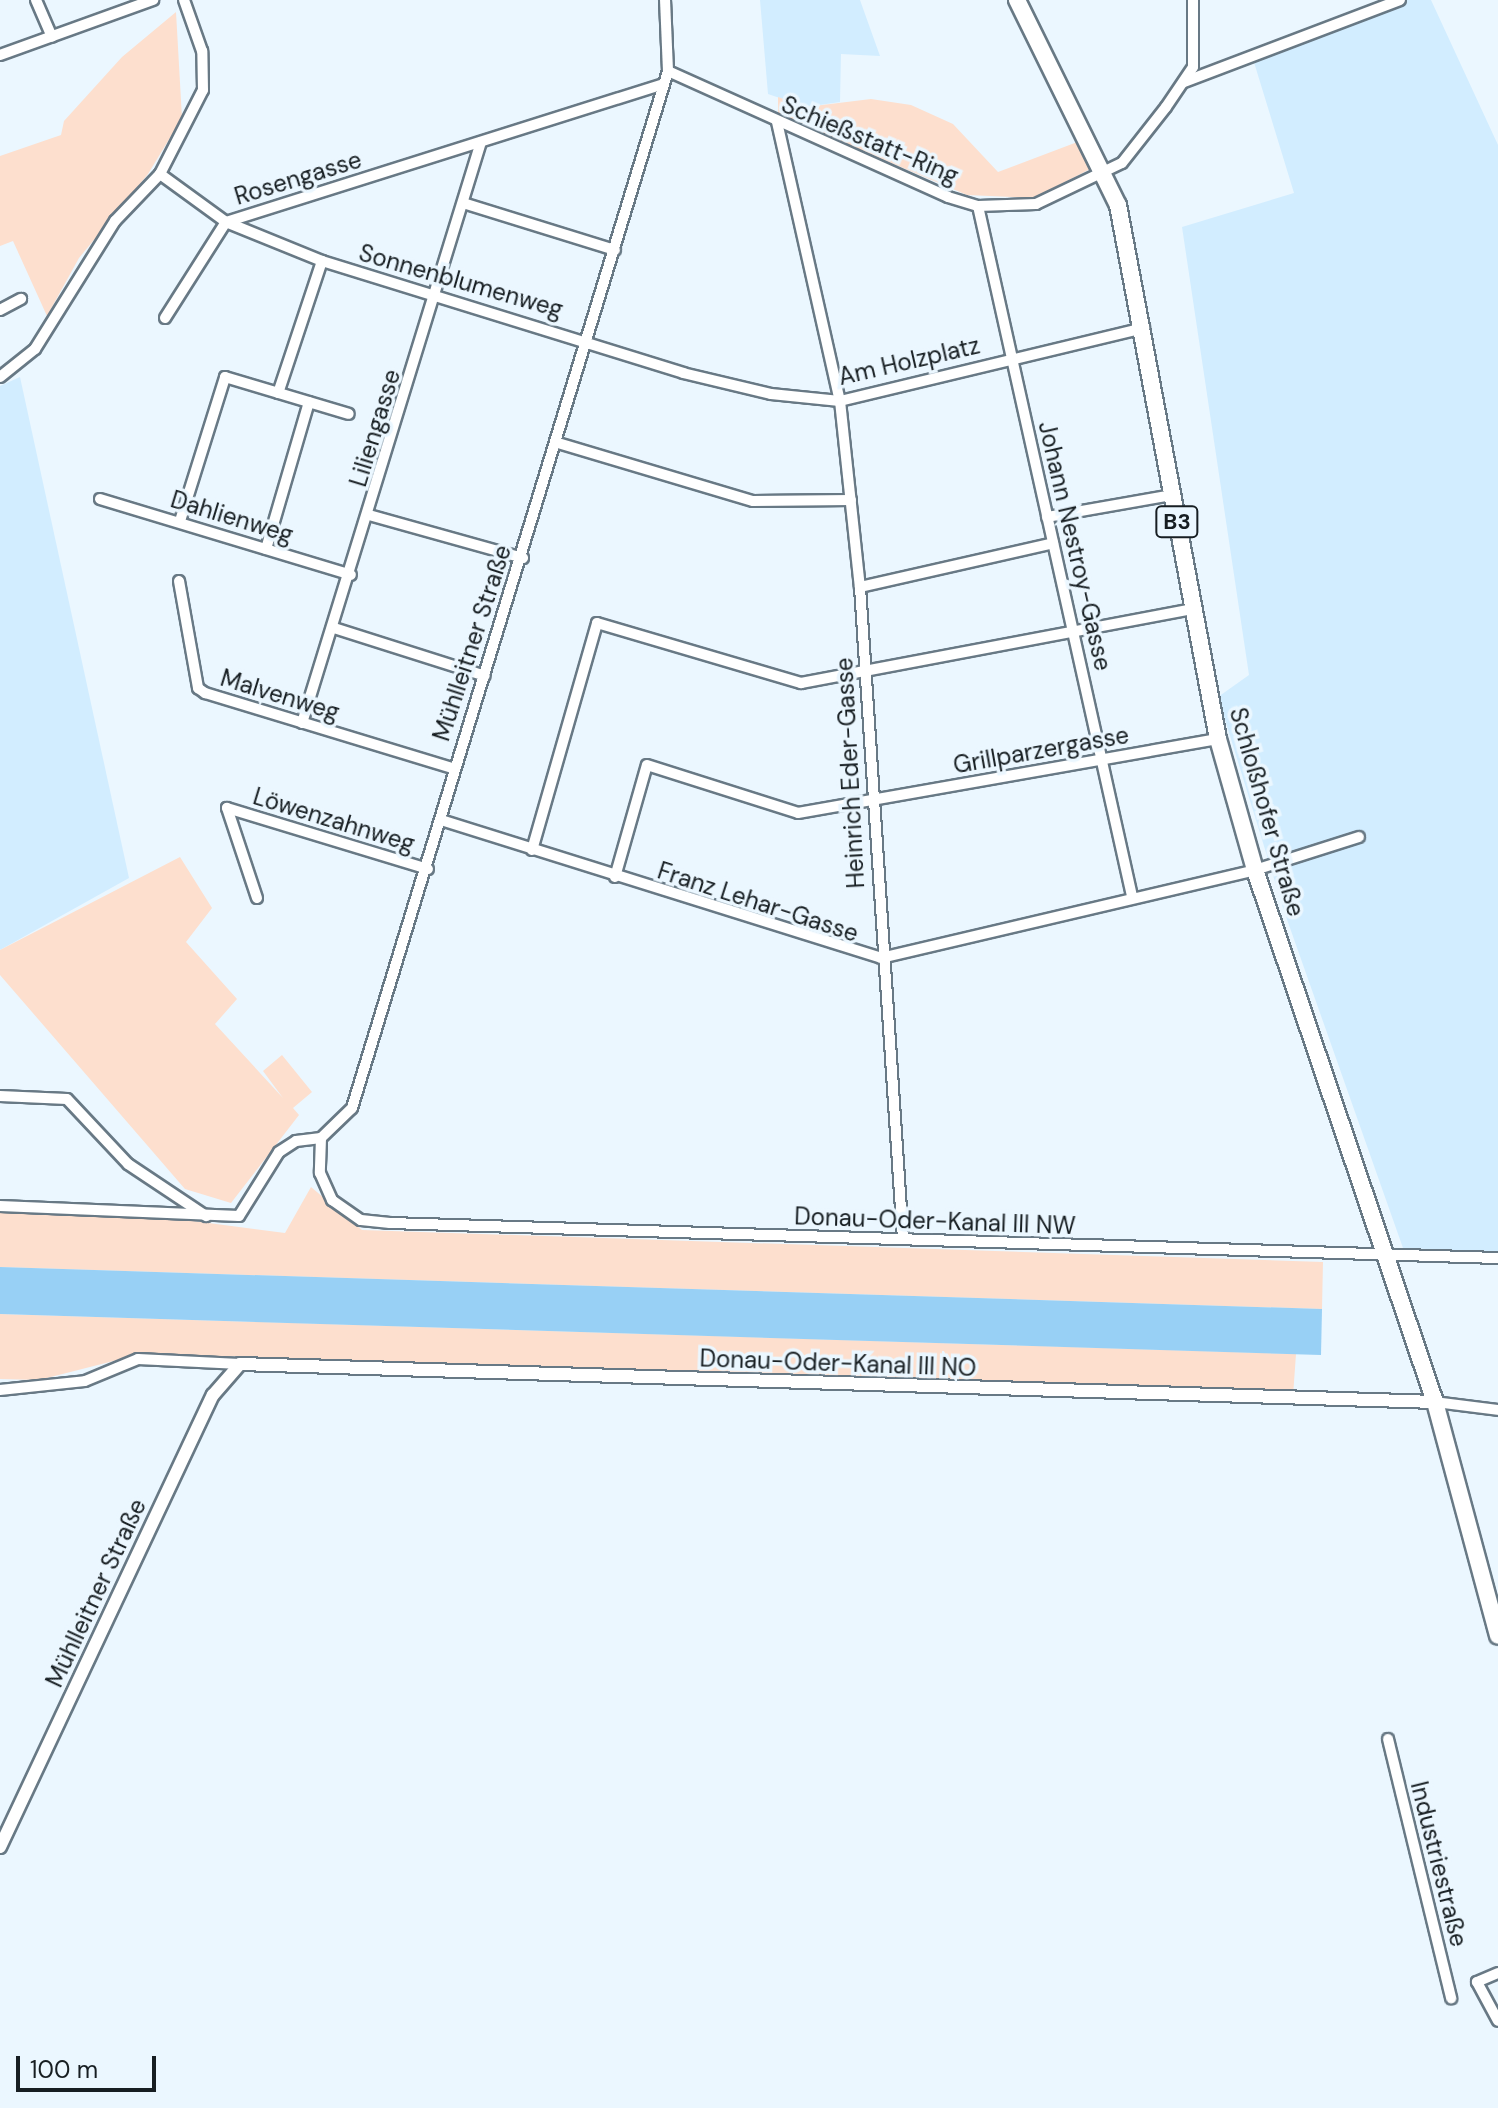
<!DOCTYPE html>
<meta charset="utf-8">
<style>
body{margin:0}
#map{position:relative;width:1498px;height:2108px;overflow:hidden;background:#ebf7ff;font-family:"DM Sans",sans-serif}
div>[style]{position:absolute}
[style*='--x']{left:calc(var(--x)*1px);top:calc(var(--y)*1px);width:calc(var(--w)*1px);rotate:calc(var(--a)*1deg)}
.built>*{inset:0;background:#d2edff}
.green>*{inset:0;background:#fddfce}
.water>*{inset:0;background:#98d0f5}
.roads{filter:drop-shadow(2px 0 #687985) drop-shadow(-2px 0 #687985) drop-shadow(0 2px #687985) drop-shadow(0 -2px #687985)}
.minor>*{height:10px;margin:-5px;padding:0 5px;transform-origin:5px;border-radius:5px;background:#fff}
.tertiary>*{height:12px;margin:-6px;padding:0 6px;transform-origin:6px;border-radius:6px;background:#fff}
.primary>*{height:16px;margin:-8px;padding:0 8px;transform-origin:8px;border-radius:8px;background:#fff}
span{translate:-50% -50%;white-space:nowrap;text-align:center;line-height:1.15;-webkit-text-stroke:7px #ebf7ff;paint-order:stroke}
.shield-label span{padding:2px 6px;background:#ebf7ff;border:2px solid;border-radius:6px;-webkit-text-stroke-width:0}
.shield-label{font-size:22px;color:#171e22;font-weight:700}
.street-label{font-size:24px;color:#171e22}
.scale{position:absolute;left:16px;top:2056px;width:140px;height:36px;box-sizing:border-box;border:4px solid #171e22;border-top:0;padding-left:10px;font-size:24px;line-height:28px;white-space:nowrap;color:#171e22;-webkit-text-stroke:6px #ebf7ff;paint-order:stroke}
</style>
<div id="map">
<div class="built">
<div style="clip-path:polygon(760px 0,860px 0,880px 56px,841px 54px,840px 102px,806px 107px,768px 94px)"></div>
<div style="clip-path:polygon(1400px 0,1431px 0,1498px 145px,1498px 1252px,1403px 1248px,1284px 911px,1218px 697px,1249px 675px,1182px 227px,1294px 193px,1253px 59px)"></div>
<div style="clip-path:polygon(20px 377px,129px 878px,0 950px,0 386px)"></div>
</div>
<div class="green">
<div style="clip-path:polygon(176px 12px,182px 118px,148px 174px,79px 258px,47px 316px,13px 241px,0 246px,0 156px,61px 135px,64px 121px,122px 57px)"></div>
<div style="clip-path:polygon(778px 97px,806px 107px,871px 99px,911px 105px,953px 124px,998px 172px,1080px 141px,1094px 167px,1034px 198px,967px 195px,778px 115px)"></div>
<div style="clip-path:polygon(180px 857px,212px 908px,186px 942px,237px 999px,215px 1024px,283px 1098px,263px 1071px,282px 1055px,312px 1092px,293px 1108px,299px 1115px,231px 1203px,185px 1189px,0 975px,0 950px)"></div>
<div style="clip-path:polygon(311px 1187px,362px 1230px,1323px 1262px,1322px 1309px,0 1267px,0 1209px,148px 1215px,285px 1233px)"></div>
<div style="clip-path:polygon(0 1314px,1296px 1354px,1293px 1396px,226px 1356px,133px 1356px,39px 1380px,0 1379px)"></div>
</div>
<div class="water">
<div style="clip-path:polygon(0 1267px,1322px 1309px,1321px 1355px,0 1314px)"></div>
</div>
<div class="roads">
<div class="minor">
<div style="--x:36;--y:0;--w:40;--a:66.6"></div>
<div style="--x:0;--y:55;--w:163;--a:-19.8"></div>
<div style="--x:668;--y:71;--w:307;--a:24.2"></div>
<div style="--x:948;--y:197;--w:31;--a:17"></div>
<div style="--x:978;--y:206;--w:58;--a:-2"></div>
<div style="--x:1036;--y:204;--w:95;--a:-25.5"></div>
<div style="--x:1122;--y:163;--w:71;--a:-51.8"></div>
<div style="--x:1166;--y:107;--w:48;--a:-56"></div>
<div style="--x:1193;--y:67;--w:67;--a:-90"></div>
<div style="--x:1184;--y:82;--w:231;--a:-20.8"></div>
<div style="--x:777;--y:122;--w:286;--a:77.3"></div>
<div style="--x:840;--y:401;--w:187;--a:83.9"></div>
<div style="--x:860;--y:587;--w:653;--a:86.23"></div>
<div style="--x:160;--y:174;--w:94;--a:-62.9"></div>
<div style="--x:203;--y:90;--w:39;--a:-91"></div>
<div style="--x:202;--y:51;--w:54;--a:-109.4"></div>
<div style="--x:463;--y:203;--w:159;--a:17.2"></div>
<div style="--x:978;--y:206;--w:707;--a:77.42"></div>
<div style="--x:322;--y:261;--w:378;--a:17.2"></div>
<div style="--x:683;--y:373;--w:90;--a:13.4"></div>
<div style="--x:771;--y:394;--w:69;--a:5.8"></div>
<div style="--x:840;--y:401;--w:313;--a:-13.5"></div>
<div style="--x:0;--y:310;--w:24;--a:-28"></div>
<div style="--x:165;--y:318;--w:114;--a:-57.6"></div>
<div style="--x:226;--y:222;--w:104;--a:22.1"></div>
<div style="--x:322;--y:261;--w:139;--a:108.4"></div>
<div style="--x:0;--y:377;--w:45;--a:-38.7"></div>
<div style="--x:35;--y:349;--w:151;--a:-58"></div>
<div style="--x:115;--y:221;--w:65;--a:-46.2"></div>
<div style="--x:160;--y:174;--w:82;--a:36"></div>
<div style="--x:226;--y:222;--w:459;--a:-17.5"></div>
<div style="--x:558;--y:443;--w:203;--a:16.6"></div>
<div style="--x:753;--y:501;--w:98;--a:-0.6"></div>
<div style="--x:100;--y:499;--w:262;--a:16.8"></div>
<div style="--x:369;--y:515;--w:160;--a:15.6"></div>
<div style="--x:1047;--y:517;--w:127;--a:-10"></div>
<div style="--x:180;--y:521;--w:151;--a:-72.6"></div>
<div style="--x:225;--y:377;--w:129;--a:16.6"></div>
<div style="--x:266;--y:549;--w:153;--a:-73.7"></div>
<div style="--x:179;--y:581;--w:109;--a:79.9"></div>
<div style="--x:198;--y:688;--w:9;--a:36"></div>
<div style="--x:205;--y:693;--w:261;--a:16.9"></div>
<div style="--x:860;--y:587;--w:198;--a:-12.8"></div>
<div style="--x:334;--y:628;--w:158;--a:17.6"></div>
<div style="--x:302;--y:723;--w:608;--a:-72.88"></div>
<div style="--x:441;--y:820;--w:461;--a:17.4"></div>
<div style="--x:881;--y:958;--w:384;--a:-13.2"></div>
<div style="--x:1255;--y:870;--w:109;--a:-17.6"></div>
<div style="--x:532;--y:850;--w:236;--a:-74"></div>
<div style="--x:597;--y:623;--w:213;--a:16.4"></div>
<div style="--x:801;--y:683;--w:398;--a:-10.7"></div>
<div style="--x:615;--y:877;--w:116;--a:-74.1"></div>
<div style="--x:647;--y:765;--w:158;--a:17.6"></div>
<div style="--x:798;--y:813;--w:426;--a:-10"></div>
<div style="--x:257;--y:898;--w:95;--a:-108.4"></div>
<div style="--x:227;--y:808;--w:210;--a:16.9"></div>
<div style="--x:0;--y:1096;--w:67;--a:2.6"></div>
<div style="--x:67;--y:1099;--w:89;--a:46.8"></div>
<div style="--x:128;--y:1164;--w:94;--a:33.7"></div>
<div style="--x:321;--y:1138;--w:35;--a:92"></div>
<div style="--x:320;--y:1173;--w:30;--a:66"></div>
<div style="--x:332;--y:1200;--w:35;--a:35"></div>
<div style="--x:361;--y:1220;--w:29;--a:6"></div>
<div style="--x:390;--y:1223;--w:1109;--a:1.81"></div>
<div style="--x:0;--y:1206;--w:239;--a:2.4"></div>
<div style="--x:239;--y:1216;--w:75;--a:-58"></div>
<div style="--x:279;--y:1152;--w:20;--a:-33"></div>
<div style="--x:296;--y:1141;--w:25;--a:-7"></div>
<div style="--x:321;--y:1138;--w:43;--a:-44.1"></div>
<div style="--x:352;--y:1108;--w:1084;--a:-73.05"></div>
<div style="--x:668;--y:71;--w:71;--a:-92.4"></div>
<div style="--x:0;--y:1390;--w:85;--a:-6"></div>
<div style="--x:85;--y:1381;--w:57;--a:-22.5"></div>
<div style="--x:138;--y:1359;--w:102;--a:2.8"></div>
<div style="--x:1435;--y:1402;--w:64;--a:7.2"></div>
<div style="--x:1388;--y:1739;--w:267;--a:76.3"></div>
<div style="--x:1498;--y:1973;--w:23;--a:157"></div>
<div style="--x:1477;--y:1982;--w:44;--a:61.7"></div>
</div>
<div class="tertiary">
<div style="--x:0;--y:1847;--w:500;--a:-64.8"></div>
<div style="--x:213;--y:1395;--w:41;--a:-48.9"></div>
<div style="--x:240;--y:1364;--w:1196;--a:1.82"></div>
</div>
<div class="primary">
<div style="--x:1017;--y:0;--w:229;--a:63.8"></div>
<div style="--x:1118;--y:205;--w:543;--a:79.39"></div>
<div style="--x:1218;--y:739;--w:136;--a:74.2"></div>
<div style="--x:1255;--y:870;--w:562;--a:71.31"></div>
<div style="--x:1435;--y:1402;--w:242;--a:74.9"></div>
</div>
</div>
<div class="shield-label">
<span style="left:1177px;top:522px">B3</span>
</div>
<div class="street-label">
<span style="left:870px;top:140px;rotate:23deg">Schießstatt-Ring</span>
<span style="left:298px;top:178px;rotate:-17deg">Rosengasse</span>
<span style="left:461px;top:281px;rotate:16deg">Sonnenblumenweg</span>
<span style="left:909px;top:361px;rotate:-13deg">Am Holzplatz</span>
<span style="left:375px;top:428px;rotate:-73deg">Liliengasse</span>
<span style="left:232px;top:517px;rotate:17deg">Dahlienweg</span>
<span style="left:1075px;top:546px;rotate:77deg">Johann Nestroy-Gasse</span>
<span style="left:472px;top:643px;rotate:-72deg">Mühlleitner Straße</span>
<span style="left:280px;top:695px;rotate:17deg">Malvenweg</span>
<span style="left:1041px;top:750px;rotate:-10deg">Grillparzergasse</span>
<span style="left:850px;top:773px;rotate:-93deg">Heinrich Eder-Gasse</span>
<span style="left:1267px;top:812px;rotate:74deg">Schloßhofer Straße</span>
<span style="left:334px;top:820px;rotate:17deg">Löwenzahnweg</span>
<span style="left:758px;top:902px;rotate:18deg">Franz Lehar-Gasse</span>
<span style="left:935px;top:1221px;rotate:2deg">Donau-Oder-Kanal III NW</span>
<span style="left:838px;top:1363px;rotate:2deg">Donau-Oder-Kanal III NO</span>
<span style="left:96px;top:1593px;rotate:-65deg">Mühlleitner Straße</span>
<span style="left:1439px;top:1864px;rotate:76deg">Industriestraße</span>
</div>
<div class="scale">100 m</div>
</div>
